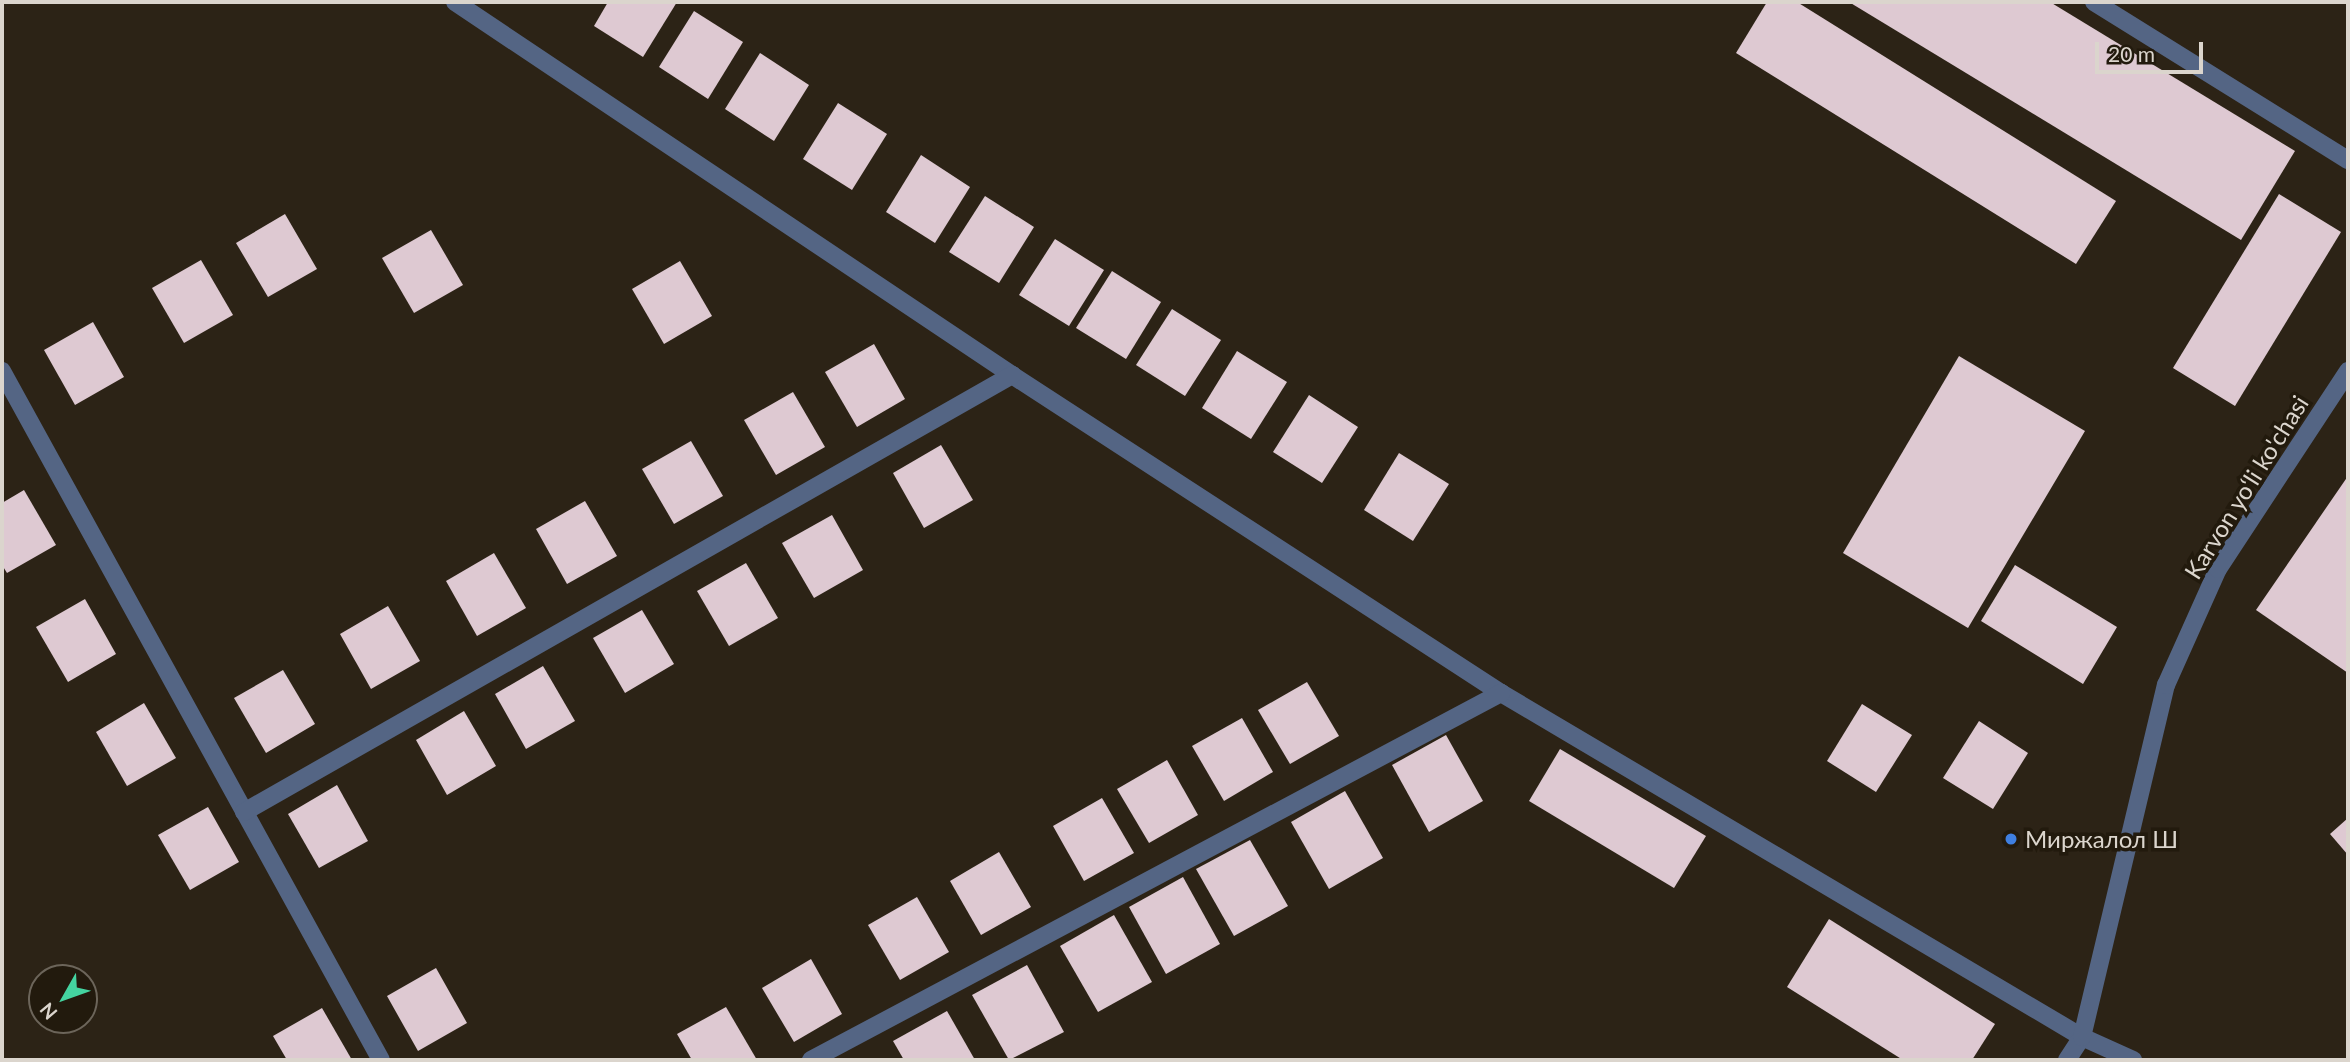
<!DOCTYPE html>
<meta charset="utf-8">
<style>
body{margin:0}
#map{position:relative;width:2350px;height:1062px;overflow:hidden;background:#2c2316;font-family:Lato,sans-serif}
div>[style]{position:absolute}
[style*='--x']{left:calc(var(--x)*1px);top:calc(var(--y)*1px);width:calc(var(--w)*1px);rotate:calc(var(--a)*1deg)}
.building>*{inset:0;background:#dec9d2}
.minor>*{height:18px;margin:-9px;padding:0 9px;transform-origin:9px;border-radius:9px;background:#546584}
.dots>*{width:19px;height:19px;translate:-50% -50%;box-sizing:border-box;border:4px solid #221a0d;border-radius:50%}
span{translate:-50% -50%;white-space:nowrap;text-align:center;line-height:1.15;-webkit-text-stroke:7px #221a0d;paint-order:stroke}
.street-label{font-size:24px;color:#dbd5cd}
.poi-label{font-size:24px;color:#dbd5cd}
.left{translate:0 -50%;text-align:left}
.frame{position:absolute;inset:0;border:4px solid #dbd5cd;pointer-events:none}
.north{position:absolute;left:28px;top:964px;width:70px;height:70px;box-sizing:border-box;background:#221a0d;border:2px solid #6c655a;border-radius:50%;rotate:230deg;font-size:19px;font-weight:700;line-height:28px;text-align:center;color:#dbd5cd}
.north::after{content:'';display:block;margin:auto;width:24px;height:32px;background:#44d4a0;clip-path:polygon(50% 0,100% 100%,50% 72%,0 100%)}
.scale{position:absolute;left:2095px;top:42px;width:108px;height:32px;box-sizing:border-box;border:4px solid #dbd5cd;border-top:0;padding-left:9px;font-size:21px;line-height:24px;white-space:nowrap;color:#dbd5cd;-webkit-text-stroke:5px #221a0d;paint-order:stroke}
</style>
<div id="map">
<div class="building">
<div style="clip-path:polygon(608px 2px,677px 2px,643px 57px,594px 26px)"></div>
<div style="clip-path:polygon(1767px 2px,1797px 2px,2116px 201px,2076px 264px,1736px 53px)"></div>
<div style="clip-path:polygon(1849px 2px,2050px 2px,2295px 151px,2241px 240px)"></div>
<div style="clip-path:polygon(694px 11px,743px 42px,708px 99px,659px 67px)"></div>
<div style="clip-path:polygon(760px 53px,809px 85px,774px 141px,725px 109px)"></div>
<div style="clip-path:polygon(838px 103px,887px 134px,852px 190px,803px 159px)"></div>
<div style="clip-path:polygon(921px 155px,970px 187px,935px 243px,886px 212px)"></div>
<div style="clip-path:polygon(2279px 194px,2341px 232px,2235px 406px,2173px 368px)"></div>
<div style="clip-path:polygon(985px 196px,1034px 227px,999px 283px,949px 252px)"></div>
<div style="clip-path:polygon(285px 214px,317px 269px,268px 297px,236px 243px)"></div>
<div style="clip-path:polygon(431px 230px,463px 285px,414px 313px,382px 258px)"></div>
<div style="clip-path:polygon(1055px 239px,1104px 270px,1069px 326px,1019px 295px)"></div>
<div style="clip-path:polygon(201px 260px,233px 315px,184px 343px,152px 288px)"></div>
<div style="clip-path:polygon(680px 261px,712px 316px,664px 344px,632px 289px)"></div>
<div style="clip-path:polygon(1112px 271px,1161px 302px,1126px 359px,1076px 328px)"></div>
<div style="clip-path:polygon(1172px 309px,1221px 340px,1185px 396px,1136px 365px)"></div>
<div style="clip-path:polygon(93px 322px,124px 377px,75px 405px,44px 350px)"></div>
<div style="clip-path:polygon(874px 344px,905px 399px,857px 427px,825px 372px)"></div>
<div style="clip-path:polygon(1237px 351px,1287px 382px,1251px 439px,1202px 408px)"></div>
<div style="clip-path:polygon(1959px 356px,2085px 431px,1968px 628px,1843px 553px)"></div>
<div style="clip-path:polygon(793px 392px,825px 447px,776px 475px,744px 420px)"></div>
<div style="clip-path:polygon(1309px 395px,1358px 427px,1322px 483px,1273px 452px)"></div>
<div style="clip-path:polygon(691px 441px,723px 496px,674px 524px,642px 469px)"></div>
<div style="clip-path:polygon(941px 445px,973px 500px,924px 528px,893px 473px)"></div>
<div style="clip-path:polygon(1399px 453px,1449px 484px,1413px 541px,1364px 510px)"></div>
<div style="clip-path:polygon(2348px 476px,2348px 673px,2256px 610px)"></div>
<div style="clip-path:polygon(24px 490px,56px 545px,7px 573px,2px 565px,2px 503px)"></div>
<div style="clip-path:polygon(585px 501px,617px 556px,567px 584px,536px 529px)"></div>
<div style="clip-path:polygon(832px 515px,863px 570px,814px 598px,782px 543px)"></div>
<div style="clip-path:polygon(494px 553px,526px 608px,477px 636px,446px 581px)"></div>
<div style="clip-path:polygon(746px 563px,778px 618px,729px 646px,697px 591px)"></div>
<div style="clip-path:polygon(2015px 565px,2117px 627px,2083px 684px,1981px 621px)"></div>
<div style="clip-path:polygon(85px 599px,116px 654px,68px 682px,36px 627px)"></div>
<div style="clip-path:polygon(388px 606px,420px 661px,371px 689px,340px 634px)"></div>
<div style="clip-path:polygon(642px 610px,674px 664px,625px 693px,593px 638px)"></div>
<div style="clip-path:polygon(543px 666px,575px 721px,526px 749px,495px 694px)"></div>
<div style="clip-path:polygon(283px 670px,315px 724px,266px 753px,234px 698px)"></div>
<div style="clip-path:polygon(1307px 682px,1339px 736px,1290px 764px,1258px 710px)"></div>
<div style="clip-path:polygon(144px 703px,176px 758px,127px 786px,96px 732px)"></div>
<div style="clip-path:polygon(1862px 704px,1912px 735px,1876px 792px,1827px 761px)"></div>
<div style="clip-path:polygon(464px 711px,496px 766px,447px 795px,416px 740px)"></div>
<div style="clip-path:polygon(1242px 718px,1273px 772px,1224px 801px,1192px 746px)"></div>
<div style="clip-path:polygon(1979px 721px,2028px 753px,1993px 809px,1943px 778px)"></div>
<div style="clip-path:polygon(1446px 735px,1483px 801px,1429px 832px,1392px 765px)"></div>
<div style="clip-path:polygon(1560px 749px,1706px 836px,1674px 888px,1529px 801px)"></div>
<div style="clip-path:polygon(1167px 760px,1198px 815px,1149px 843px,1117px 789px)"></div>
<div style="clip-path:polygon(337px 785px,368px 841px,319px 868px,288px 814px)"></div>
<div style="clip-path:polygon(1345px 791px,1383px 858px,1329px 889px,1291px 822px)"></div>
<div style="clip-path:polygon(1102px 798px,1134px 853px,1084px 881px,1053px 826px)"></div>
<div style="clip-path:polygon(208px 807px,239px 862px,190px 890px,158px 835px)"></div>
<div style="clip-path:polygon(2348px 818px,2348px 855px,2330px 834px)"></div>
<div style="clip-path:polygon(1250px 840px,1288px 906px,1234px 936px,1196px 869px)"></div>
<div style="clip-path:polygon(999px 852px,1031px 907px,981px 935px,950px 881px)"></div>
<div style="clip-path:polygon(1183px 877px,1220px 944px,1166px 974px,1129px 907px)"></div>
<div style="clip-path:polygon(917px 897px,949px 952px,900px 980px,868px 925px)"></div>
<div style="clip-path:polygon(1114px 915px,1152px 982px,1098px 1012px,1060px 946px)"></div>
<div style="clip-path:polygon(1829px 919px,1995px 1024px,1972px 1060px,1903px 1060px,1787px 987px)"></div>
<div style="clip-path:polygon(811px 959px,842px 1014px,794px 1042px,762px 988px)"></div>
<div style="clip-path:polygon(1027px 965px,1064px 1032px,1009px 1060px,972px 995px)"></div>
<div style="clip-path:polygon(436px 968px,467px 1023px,418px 1051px,387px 996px)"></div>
<div style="clip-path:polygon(726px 1007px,757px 1060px,692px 1060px,677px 1034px)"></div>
<div style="clip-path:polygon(322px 1008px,352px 1060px,287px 1060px,273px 1036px)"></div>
<div style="clip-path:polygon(947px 1011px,975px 1060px,904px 1060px,893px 1041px)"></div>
</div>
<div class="minor">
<div style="--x:455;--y:2;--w:670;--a:33.81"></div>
<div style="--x:1012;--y:375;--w:583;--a:33.04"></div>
<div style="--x:1501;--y:693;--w:675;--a:30.63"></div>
<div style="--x:2082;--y:1037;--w:56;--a:24.3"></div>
<div style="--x:2094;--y:2;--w:299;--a:31.9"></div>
<div style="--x:2;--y:371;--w:786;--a:61.19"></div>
<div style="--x:244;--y:812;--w:884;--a:-29.64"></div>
<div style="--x:811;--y:1060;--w:782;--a:-28.01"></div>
<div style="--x:2067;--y:1060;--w:27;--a:-57"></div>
<div style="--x:2082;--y:1037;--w:362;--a:-76.6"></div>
<div style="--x:2166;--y:685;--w:127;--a:-65.9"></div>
<div style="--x:2218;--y:569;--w:237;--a:-56.7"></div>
</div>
<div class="dots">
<div style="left:2011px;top:839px;background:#3f7fe0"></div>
</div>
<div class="street-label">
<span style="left:2246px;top:487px;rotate:-58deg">Karvon yo‘li ko'chasi</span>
</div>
<div class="poi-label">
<span class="left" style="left:2025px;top:839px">Миржалол Ш</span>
</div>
<div class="frame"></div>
<div class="north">N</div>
<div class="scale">20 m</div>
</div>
